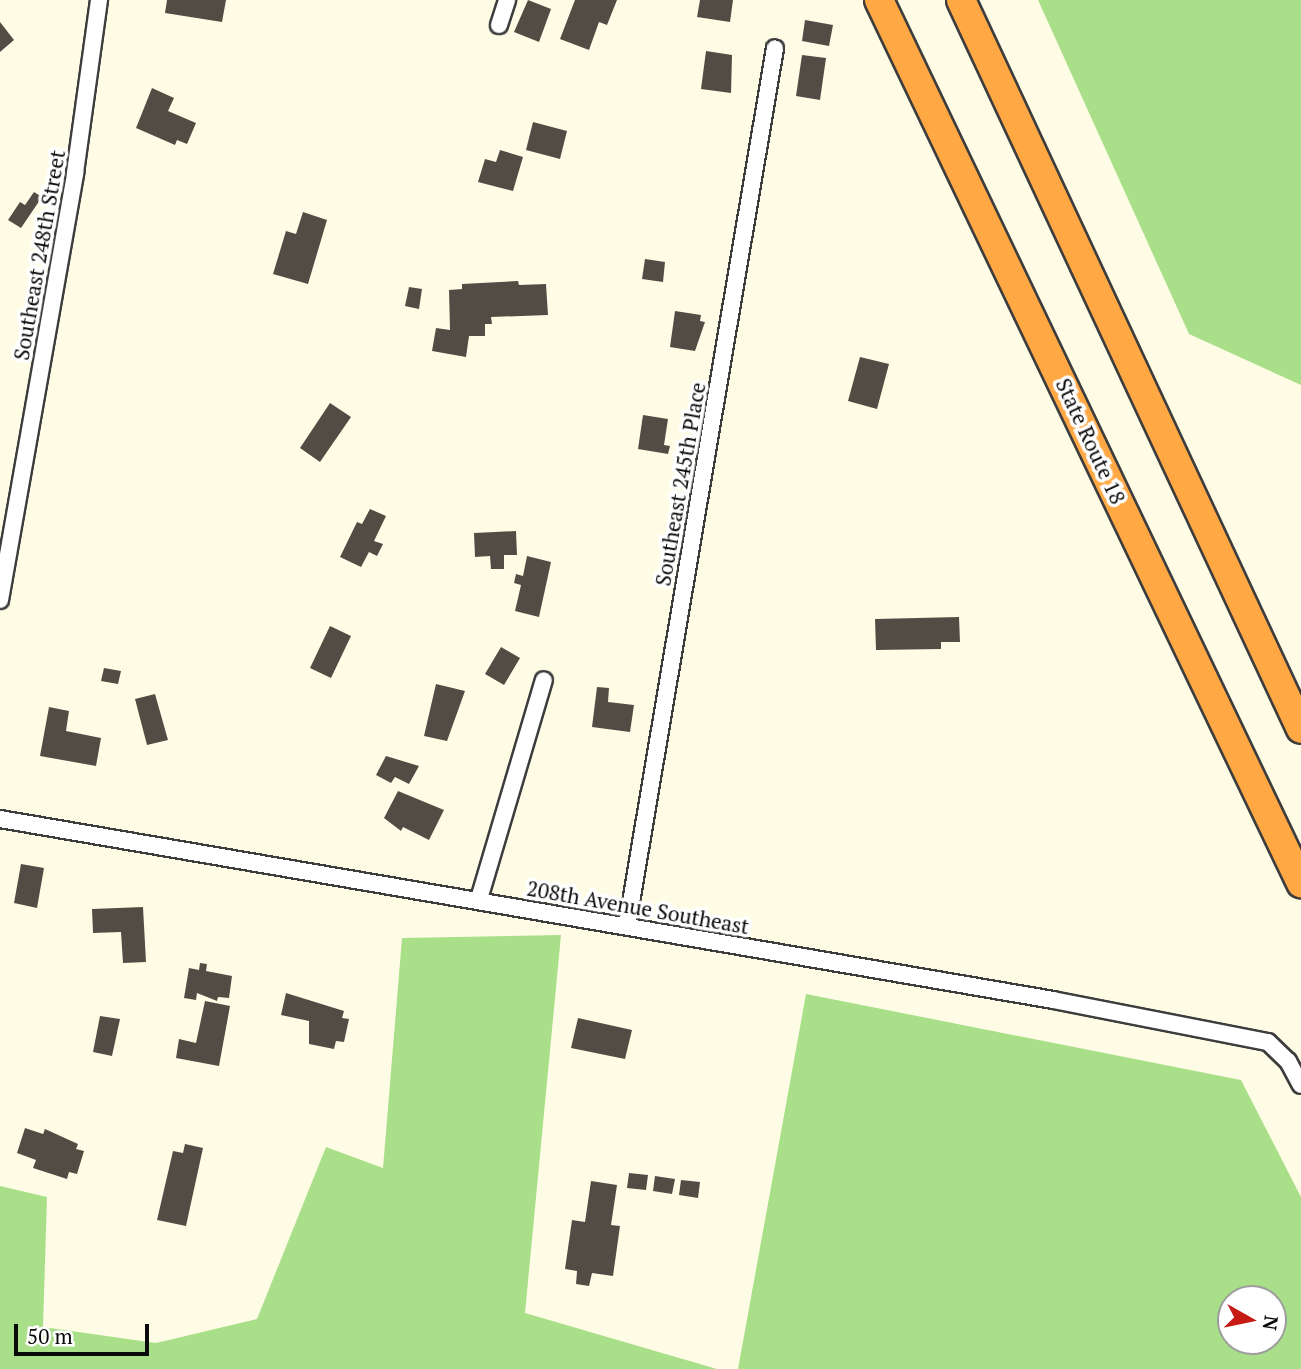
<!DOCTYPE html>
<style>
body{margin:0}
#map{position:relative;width:1301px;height:1369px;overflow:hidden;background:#fffce6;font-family:"PT Serif",serif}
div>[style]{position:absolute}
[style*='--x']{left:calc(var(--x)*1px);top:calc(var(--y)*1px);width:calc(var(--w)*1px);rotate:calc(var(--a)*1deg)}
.forest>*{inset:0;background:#aadf8a}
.building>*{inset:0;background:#534c45}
.roads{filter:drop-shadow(2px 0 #3d3d3d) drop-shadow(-2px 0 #3d3d3d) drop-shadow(0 2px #3d3d3d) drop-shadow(0 -2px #3d3d3d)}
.minor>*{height:16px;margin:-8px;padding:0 8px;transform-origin:8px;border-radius:8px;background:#fff}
.motorway>*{height:28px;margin:-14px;padding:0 14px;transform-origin:14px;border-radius:14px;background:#ffa844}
span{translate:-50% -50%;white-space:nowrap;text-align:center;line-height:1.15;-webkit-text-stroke:7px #fff;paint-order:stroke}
.street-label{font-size:21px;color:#0a0a0a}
.north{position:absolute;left:1217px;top:1285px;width:70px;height:70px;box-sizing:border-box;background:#fff;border:2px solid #9d9d9d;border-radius:50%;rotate:99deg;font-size:19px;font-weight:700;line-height:28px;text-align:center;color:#0a0a0a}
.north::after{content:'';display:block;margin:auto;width:24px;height:32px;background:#c61a15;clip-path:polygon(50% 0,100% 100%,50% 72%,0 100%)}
.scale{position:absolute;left:14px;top:1324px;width:135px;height:32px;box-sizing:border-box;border:4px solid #0a0a0a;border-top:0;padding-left:9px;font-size:21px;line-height:24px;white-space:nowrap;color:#0a0a0a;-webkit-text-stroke:5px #fff;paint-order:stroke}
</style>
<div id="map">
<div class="forest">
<div style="clip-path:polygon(1038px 0,1301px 0,1301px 385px,1189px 334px)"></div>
<div style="clip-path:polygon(561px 935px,525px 1313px,717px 1369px,0 1369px,0 1186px,47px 1197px,43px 1327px,156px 1343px,257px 1319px,326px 1147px,383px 1168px,402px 938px)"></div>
<div style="clip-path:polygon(evenodd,806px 994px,1241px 1080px,1301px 1197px,1301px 1369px,738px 1369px,806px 994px,1231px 1299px,1273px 1299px,1273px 1341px,1231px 1341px,1231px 1299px)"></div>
</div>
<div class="building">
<div style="clip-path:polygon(167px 0,226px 0,222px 22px,165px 13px)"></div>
<div style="clip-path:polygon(528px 0,551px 9px,539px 42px,514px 32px)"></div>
<div style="clip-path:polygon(575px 0,617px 0,607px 25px,599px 22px,589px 50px,560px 39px)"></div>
<div style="clip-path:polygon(700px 0,733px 0,730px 22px,697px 17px)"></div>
<div style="clip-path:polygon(805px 20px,833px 25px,829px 46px,802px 41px)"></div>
<div style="clip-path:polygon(0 22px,14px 40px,0 52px)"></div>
<div style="clip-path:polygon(706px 51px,732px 55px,731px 93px,701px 89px)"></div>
<div style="clip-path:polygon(802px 55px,826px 58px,820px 100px,796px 96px)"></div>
<div style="clip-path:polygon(152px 88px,174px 98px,168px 111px,196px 123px,187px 144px,177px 140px,175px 145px,136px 128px)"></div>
<div style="clip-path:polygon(533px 122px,567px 131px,560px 159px,526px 150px)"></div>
<div style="clip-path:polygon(500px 150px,523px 157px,513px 191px,478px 182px,485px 159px,496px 162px)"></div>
<div style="clip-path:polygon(34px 192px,42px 197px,21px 228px,8px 220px,20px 202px,25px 205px)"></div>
<div style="clip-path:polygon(303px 212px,327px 220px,308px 284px,273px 274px,286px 231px,296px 234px)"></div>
<div style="clip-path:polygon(645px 259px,665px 262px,663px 282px,642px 279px)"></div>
<div style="clip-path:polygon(518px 281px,519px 285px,546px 284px,548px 315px,491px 317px,492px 324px,485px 324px,485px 336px,469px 336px,466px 357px,432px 351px,436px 328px,450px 330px,449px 290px,462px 289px,462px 284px)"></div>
<div style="clip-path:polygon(409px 287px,422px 289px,419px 309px,405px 306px)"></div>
<div style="clip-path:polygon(675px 311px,701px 315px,700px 321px,705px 322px,695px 351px,670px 347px)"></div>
<div style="clip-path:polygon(860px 357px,889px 364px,877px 409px,848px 401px)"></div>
<div style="clip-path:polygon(330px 403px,351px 417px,320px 462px,300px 448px)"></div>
<div style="clip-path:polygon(643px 415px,668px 419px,664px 445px,670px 446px,668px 454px,638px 449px)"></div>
<div style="clip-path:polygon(370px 509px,386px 516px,374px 541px,383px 544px,377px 556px,369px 552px,361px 567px,340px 557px,357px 522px,362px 524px)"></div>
<div style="clip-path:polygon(516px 531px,517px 555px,504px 555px,504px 569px,491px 569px,490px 556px,475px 557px,474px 533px)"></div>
<div style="clip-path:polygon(527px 556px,551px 562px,539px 617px,515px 611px,521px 585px,514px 583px,516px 574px,523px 576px)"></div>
<div style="clip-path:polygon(959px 617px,960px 642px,941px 642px,941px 649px,876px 650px,875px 619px)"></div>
<div style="clip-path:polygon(330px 626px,351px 636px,331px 678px,310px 668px)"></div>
<div style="clip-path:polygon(501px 647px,520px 658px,504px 685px,485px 674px)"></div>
<div style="clip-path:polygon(104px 668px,121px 671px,118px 684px,101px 681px)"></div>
<div style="clip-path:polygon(436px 684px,465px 691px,447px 741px,424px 736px)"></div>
<div style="clip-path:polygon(597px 687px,609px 688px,608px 702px,634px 705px,630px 732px,592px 727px)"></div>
<div style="clip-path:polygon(155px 694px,168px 740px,147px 745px,135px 699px)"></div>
<div style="clip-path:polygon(49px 707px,69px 711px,66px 731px,101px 738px,96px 766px,40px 756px)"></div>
<div style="clip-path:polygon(386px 756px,419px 766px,409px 784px,395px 777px,391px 783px,376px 775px)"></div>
<div style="clip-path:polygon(398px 791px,444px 810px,429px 840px,403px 827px,401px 831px,384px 818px)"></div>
<div style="clip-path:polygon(21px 864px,44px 868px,37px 908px,14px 903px)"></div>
<div style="clip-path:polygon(143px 907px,146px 962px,123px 963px,121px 932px,93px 933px,92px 909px)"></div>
<div style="clip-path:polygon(200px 963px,207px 964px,206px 971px,232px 976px,229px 998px,218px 997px,217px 1001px,197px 993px,196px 1000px,184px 998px,189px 968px,199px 970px)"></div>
<div style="clip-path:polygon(286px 993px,344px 1011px,342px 1018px,349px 1019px,344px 1042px,336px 1041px,334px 1049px,309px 1044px,309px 1021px,281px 1015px)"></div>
<div style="clip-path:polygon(205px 1001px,230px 1006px,219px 1066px,176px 1058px,179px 1039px,196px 1043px)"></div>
<div style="clip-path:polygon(100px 1016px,120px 1019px,112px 1056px,93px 1052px)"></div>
<div style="clip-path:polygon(578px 1018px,632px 1030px,625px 1059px,571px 1048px)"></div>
<div style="clip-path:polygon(25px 1128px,43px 1134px,45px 1129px,78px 1144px,76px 1149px,84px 1151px,77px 1174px,69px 1172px,67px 1179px,33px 1168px,36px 1160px,17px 1153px)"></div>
<div style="clip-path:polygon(185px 1144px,203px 1148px,186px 1226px,157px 1220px,173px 1151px,183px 1153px)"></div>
<div style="clip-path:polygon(629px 1173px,648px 1175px,646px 1190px,627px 1188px)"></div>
<div style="clip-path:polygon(655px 1176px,675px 1179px,672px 1194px,653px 1191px)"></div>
<div style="clip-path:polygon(681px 1180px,700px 1182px,698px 1198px,679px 1195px)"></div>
<div style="clip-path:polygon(591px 1181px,617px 1185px,611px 1225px,620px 1226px,613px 1276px,592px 1273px,589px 1286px,576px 1284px,577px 1271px,565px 1269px,572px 1220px,585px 1222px)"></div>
</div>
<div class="roads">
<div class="minor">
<div style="--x:499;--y:25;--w:26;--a:-72"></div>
<div style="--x:0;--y:600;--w:434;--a:-80"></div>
<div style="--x:75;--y:173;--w:175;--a:-82.1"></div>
<div style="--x:0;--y:819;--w:1068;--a:9.75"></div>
<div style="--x:1053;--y:1000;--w:219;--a:11.1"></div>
<div style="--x:1268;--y:1042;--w:28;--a:44"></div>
<div style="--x:1288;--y:1061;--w:27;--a:62"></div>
<div style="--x:479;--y:899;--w:228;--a:-73.5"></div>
<div style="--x:627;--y:926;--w:890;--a:-80.43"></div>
</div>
<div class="motorway">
<div style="--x:879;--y:0;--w:979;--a:64.46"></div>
<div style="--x:961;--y:0;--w:804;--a:65"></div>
</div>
</div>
<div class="street-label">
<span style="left:39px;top:255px;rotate:-80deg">Southeast 248th Street</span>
<span style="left:1091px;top:441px;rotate:65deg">State Route 18</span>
<span style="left:680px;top:484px;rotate:-80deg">Southeast 245th Place</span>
<span style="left:638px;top:907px;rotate:10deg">208th Avenue Southeast</span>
</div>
<div class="north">N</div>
<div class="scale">50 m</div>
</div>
